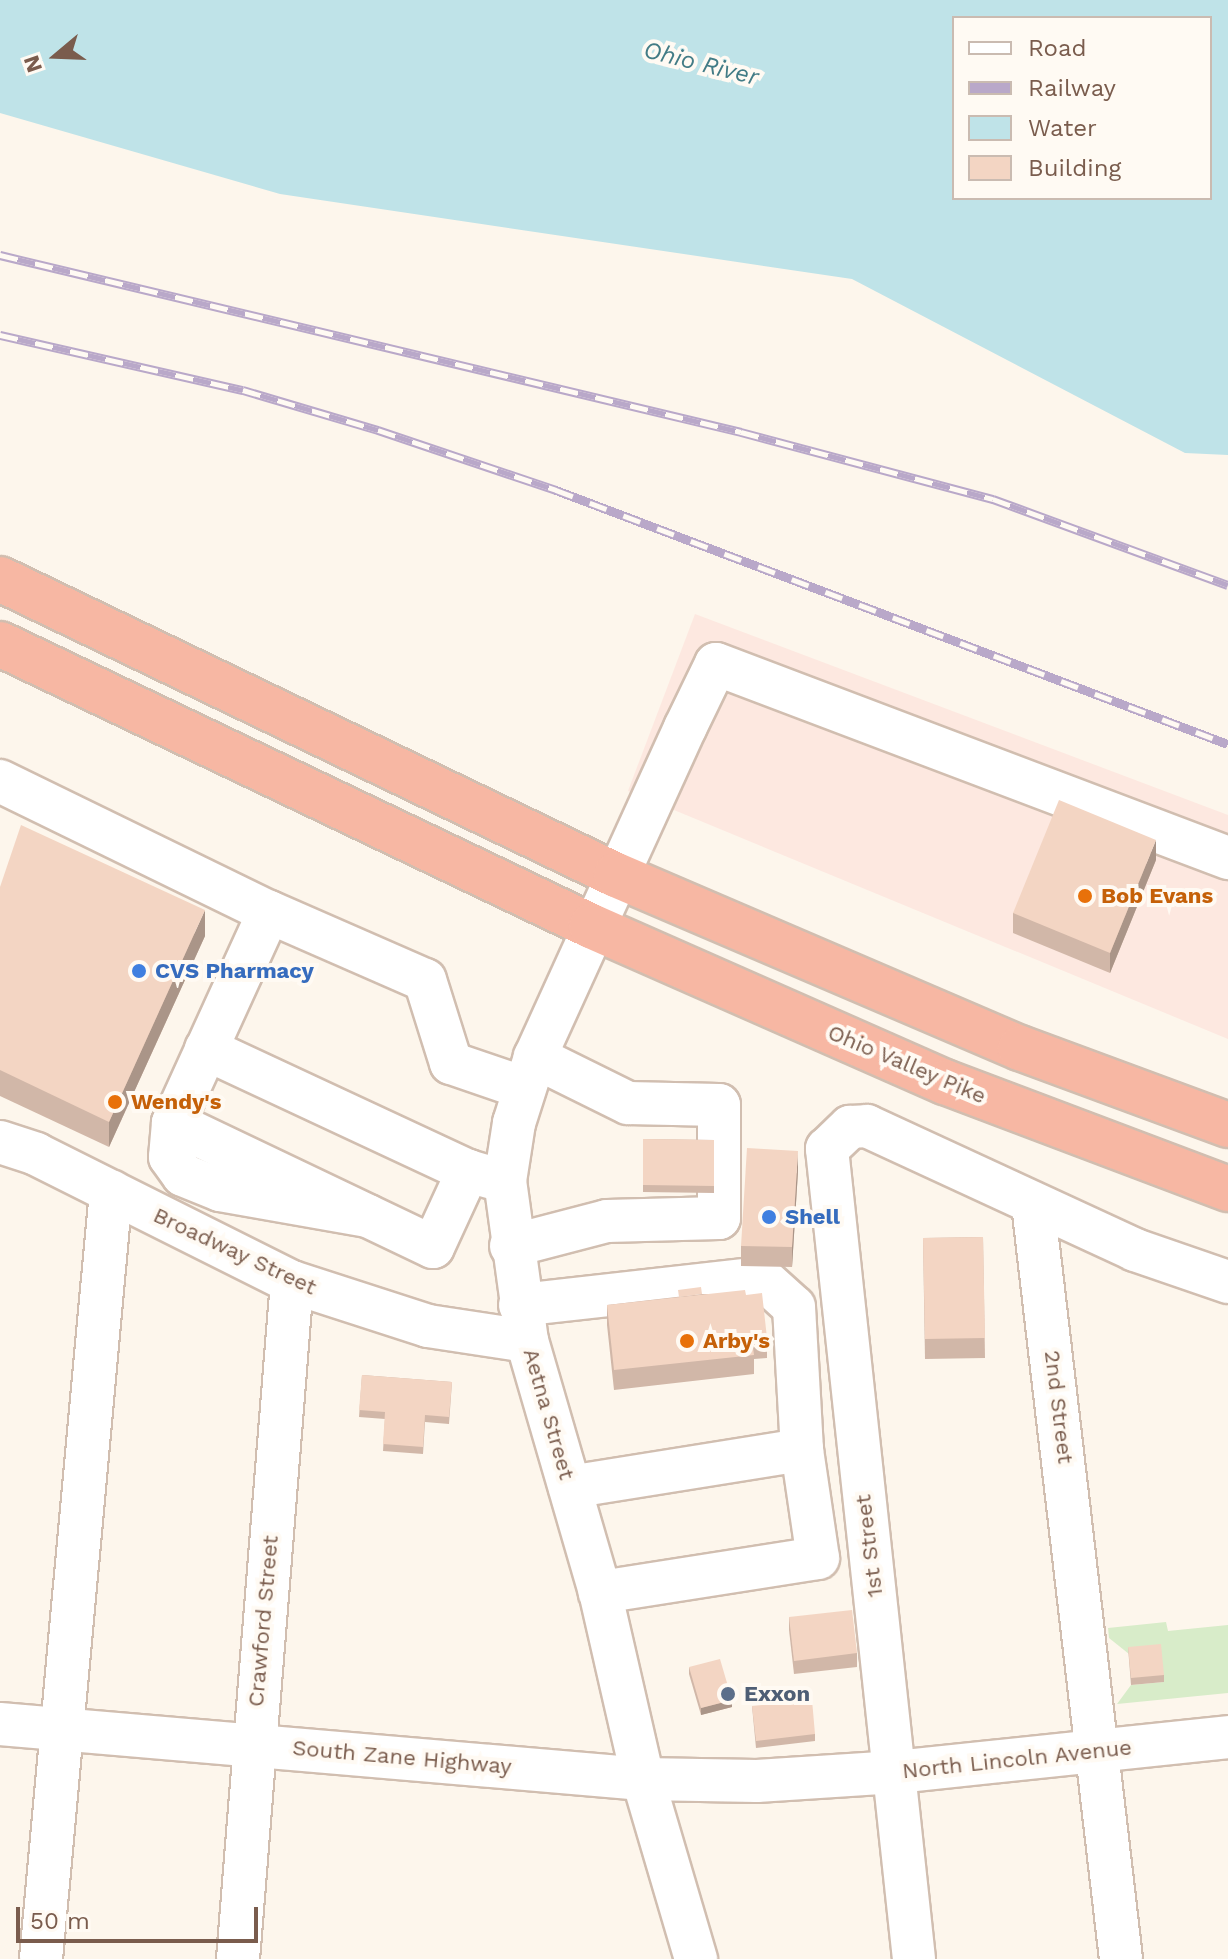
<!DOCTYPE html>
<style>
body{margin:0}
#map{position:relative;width:1228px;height:1959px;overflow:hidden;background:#fdf6ec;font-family:"Work Sans",sans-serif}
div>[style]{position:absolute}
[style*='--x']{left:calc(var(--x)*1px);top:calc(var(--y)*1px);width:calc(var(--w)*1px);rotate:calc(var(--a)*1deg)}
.commercial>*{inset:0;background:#fde8e0}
.green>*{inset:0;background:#d8ecc9}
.water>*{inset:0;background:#bfe3e8}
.roads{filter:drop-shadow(2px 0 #d1beb0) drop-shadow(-2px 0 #d1beb0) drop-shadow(0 2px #d1beb0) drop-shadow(0 -2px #d1beb0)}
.minor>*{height:42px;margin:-21px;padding:0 21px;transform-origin:21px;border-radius:21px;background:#fff}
.highway>*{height:44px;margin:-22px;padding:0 22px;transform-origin:22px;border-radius:22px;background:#f7b7a3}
.rail>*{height:9px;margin-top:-4.5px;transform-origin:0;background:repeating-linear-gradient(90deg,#fffaf3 0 18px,#b9a8c9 0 36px);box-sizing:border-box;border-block:2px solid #b9a8c9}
.wall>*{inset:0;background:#d1b7a8}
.shaded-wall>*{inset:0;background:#aa9588}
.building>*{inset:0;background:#f3d5c3}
.dots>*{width:22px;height:22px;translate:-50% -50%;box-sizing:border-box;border:4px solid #fffaf3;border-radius:50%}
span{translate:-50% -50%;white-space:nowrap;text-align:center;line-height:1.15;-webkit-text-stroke:8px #fffaf3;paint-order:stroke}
.food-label{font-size:22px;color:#c56008;font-weight:700}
.left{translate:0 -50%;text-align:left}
.shop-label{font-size:22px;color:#366cbe;font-weight:700}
.street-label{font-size:22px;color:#7a5c4d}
.service-label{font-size:22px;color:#4e5e75;font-weight:700}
.water-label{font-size:24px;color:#437c86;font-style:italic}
.legend{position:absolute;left:952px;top:16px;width:260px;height:184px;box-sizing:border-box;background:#fffaf3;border:2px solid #cabbb1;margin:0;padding:10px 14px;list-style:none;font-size:24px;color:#7a5c4d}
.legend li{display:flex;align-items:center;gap:16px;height:40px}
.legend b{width:40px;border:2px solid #cabbb1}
.north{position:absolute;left:16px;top:16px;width:80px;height:80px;-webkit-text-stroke:6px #fffaf3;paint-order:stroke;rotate:251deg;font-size:22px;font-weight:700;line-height:32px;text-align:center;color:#7a5c4d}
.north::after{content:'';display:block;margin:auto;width:28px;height:36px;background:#7a5c4d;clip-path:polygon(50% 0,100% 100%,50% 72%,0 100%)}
.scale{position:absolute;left:16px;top:1907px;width:242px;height:36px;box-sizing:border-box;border:4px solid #7a5c4d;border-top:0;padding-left:10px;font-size:24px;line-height:28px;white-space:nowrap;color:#7a5c4d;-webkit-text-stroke:6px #fffaf3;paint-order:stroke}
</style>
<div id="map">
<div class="commercial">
<div style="clip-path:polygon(695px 614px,1228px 815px,1228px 1039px,628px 791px)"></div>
</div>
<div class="green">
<div style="clip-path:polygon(1166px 1622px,1168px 1631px,1228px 1625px,1228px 1693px,1117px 1704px,1131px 1685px,1164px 1682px,1109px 1638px,1108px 1628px)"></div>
</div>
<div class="water">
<div style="clip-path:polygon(evenodd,0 0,1228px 0,1228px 455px,1185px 453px,852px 279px,280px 194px,0 113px,0 0,954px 18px,1210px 18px,1210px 198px,954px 198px,954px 18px)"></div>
</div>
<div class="roads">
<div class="minor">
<div style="--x:0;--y:781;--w:299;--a:26"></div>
<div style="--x:269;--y:912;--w:170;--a:23.6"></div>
<div style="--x:425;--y:980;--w:87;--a:72.6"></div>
<div style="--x:451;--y:1063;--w:77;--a:18.9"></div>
<div style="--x:269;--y:912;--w:232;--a:114.5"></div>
<div style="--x:173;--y:1123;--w:34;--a:95"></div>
<div style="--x:170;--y:1157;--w:22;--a:54"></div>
<div style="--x:183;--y:1175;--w:40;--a:22"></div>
<div style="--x:220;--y:1190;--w:150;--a:10"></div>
<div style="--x:206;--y:1049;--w:289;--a:25"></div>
<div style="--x:468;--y:1171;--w:26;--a:16"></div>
<div style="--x:173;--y:1123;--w:288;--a:25.5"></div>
<div style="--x:433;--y:1247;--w:84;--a:-65.3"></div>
<div style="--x:0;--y:1142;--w:38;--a:18"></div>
<div style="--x:36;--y:1154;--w:286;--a:26.6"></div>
<div style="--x:292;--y:1282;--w:143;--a:17.9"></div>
<div style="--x:428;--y:1326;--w:100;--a:8.6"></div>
<div style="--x:1033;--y:1204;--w:760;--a:83.35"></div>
<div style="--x:511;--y:1246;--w:99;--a:-14.6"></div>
<div style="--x:607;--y:1221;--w:112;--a:-1.5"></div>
<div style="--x:719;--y:1218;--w:113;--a:-90"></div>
<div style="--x:719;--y:1105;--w:91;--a:-178.7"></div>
<div style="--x:628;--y:1103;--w:104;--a:-153.7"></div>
<div style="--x:520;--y:1305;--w:244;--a:-6.4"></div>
<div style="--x:762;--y:1278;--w:43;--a:42.2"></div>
<div style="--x:794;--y:1307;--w:143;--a:86.8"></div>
<div style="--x:570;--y:1487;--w:235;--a:-9.1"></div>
<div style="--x:802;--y:1450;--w:109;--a:81.6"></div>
<div style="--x:818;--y:1558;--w:221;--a:171.1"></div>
<div style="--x:0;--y:1724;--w:645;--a:4.89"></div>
<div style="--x:643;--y:1779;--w:114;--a:1"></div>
<div style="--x:757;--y:1781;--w:139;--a:-3.7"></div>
<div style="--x:896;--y:1772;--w:334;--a:-6"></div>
<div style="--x:41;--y:1959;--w:771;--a:-84.79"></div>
<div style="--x:238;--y:1959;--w:679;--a:-85.44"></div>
<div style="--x:696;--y:1959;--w:188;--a:-106.4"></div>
<div style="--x:643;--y:1779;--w:192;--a:-102.9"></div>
<div style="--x:600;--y:1592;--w:261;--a:-106.2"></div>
<div style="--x:527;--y:1341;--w:162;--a:-97.8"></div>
<div style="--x:505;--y:1181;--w:59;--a:-81.2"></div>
<div style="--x:514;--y:1123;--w:69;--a:-72.3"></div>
<div style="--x:535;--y:1057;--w:362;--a:-65.5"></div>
<div style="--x:685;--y:728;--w:71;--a:-64.2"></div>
<div style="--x:716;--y:664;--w:548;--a:20.75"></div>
<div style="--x:914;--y:1959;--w:815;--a:-96.13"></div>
<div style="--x:827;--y:1149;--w:32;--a:-44"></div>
<div style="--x:850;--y:1127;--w:17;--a:-3"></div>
<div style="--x:867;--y:1126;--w:295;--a:24.8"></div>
<div style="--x:1135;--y:1250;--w:98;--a:19"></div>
</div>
<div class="highway">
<div style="--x:0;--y:579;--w:683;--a:25.67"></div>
<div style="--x:616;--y:875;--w:439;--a:23.2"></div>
<div style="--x:1020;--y:1048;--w:222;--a:20.3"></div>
<div style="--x:0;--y:644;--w:655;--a:25.51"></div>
<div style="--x:591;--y:926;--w:387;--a:23.8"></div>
<div style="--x:945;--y:1082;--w:303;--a:20.7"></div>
</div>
</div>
<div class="rail">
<div style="--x:0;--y:255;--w:762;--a:13.43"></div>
<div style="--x:741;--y:432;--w:261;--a:14.9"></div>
<div style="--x:993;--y:499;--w:250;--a:20.1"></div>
<div style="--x:0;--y:335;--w:249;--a:12.8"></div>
<div style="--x:243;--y:390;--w:141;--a:16.5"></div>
<div style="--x:378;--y:430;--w:188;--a:18.6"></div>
<div style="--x:556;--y:490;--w:718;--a:20.71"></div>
</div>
<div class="wall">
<div style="clip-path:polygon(1156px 860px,1110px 973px,1013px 933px,1013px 913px)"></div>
<div style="clip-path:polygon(0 887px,205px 936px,109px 1147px,0 1096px)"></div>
<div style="clip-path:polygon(643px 1139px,714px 1140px,714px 1193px,643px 1192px)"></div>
<div style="clip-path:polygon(798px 1171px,792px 1267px,741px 1266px,741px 1246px)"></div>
<div style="clip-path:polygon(983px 1237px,985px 1358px,925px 1359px,923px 1238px)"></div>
<div style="clip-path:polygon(702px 1294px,746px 1295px,767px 1338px,767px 1358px,754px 1359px,754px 1374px,614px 1390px,607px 1325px,607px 1305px)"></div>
<div style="clip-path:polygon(362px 1375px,452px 1382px,449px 1424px,425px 1422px,423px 1454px,383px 1451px,385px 1419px,359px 1417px)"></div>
<div style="clip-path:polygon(789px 1617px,857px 1653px,857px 1667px,794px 1674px,789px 1630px)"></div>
<div style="clip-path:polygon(1128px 1647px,1164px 1675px,1164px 1682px,1131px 1685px)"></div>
<div style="clip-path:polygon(689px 1667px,732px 1707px,701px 1715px,689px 1674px)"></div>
<div style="clip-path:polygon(752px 1706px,815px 1734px,815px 1741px,756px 1748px)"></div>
</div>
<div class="shaded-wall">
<div style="clip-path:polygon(1156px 840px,1156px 860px,1110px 973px,1110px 953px)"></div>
<div style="clip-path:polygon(205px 910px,205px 936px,109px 1147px,109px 1122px)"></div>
<div style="clip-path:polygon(798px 1151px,798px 1171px,792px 1267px,792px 1247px)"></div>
<div style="clip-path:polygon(732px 1700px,732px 1707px,701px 1715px,701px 1708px)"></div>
</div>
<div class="building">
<div style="clip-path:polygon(1059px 800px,1156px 840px,1110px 953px,1013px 913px)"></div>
<div style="clip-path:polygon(21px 825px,205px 910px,109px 1122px,0 1070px,0 887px)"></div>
<div style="clip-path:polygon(643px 1139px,714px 1140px,714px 1186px,643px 1185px)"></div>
<div style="clip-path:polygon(747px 1148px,798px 1151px,792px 1247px,741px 1246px)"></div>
<div style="clip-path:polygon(983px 1237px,985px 1338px,925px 1339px,923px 1238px)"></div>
<div style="clip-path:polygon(701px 1287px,702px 1294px,679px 1297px,678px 1290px)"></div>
<div style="clip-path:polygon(745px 1290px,746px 1295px,762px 1293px,767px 1338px,752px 1340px,754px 1355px,614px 1370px,607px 1305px)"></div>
<div style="clip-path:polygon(362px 1375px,452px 1382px,449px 1417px,425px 1415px,423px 1447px,383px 1444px,385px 1412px,359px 1410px)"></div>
<div style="clip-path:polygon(852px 1610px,857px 1653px,794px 1661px,789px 1617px)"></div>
<div style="clip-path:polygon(1161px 1644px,1164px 1675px,1131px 1678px,1128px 1647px)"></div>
<div style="clip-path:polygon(720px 1659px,732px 1700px,701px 1708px,689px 1667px)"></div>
<div style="clip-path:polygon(812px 1700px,815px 1734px,756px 1741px,752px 1706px)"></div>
</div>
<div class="dots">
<div style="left:1085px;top:896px;background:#e8710a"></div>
<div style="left:139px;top:971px;background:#3f7fe0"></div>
<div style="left:115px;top:1102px;background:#e8710a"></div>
<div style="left:769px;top:1217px;background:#3f7fe0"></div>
<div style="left:687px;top:1341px;background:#e8710a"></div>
<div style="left:728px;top:1694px;background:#5c6f8a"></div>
</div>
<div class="food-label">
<span class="left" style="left:1101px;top:896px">Bob Evans</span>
<span class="left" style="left:131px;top:1102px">Wendy's</span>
<span class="left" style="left:703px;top:1341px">Arby's</span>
</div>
<div class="shop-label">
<span class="left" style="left:155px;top:971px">CVS Pharmacy</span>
<span class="left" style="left:785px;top:1217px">Shell</span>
</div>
<div class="street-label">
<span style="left:907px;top:1064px;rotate:23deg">Ohio Valley Pike</span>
<span style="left:235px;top:1251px;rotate:25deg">Broadway Street</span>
<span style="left:1059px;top:1407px;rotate:83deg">2nd Street</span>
<span style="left:549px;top:1414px;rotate:74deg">Aetna Street</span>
<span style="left:869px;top:1546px;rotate:-97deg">1st Street</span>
<span style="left:263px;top:1621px;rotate:-85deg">Crawford Street</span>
<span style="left:402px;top:1757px;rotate:5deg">South Zane Highway</span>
<span style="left:1017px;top:1759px;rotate:-6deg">North Lincoln Avenue</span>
</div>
<div class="service-label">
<span class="left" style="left:744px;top:1694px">Exxon</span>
</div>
<div class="water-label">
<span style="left:701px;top:64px;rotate:14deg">Ohio River</span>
</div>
<ul class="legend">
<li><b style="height:10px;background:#fff"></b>Road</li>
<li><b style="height:10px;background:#b9a8c9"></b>Railway</li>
<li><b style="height:22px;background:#bfe3e8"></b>Water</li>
<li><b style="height:22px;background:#f3d5c3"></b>Building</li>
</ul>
<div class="north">N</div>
<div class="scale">50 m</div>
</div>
